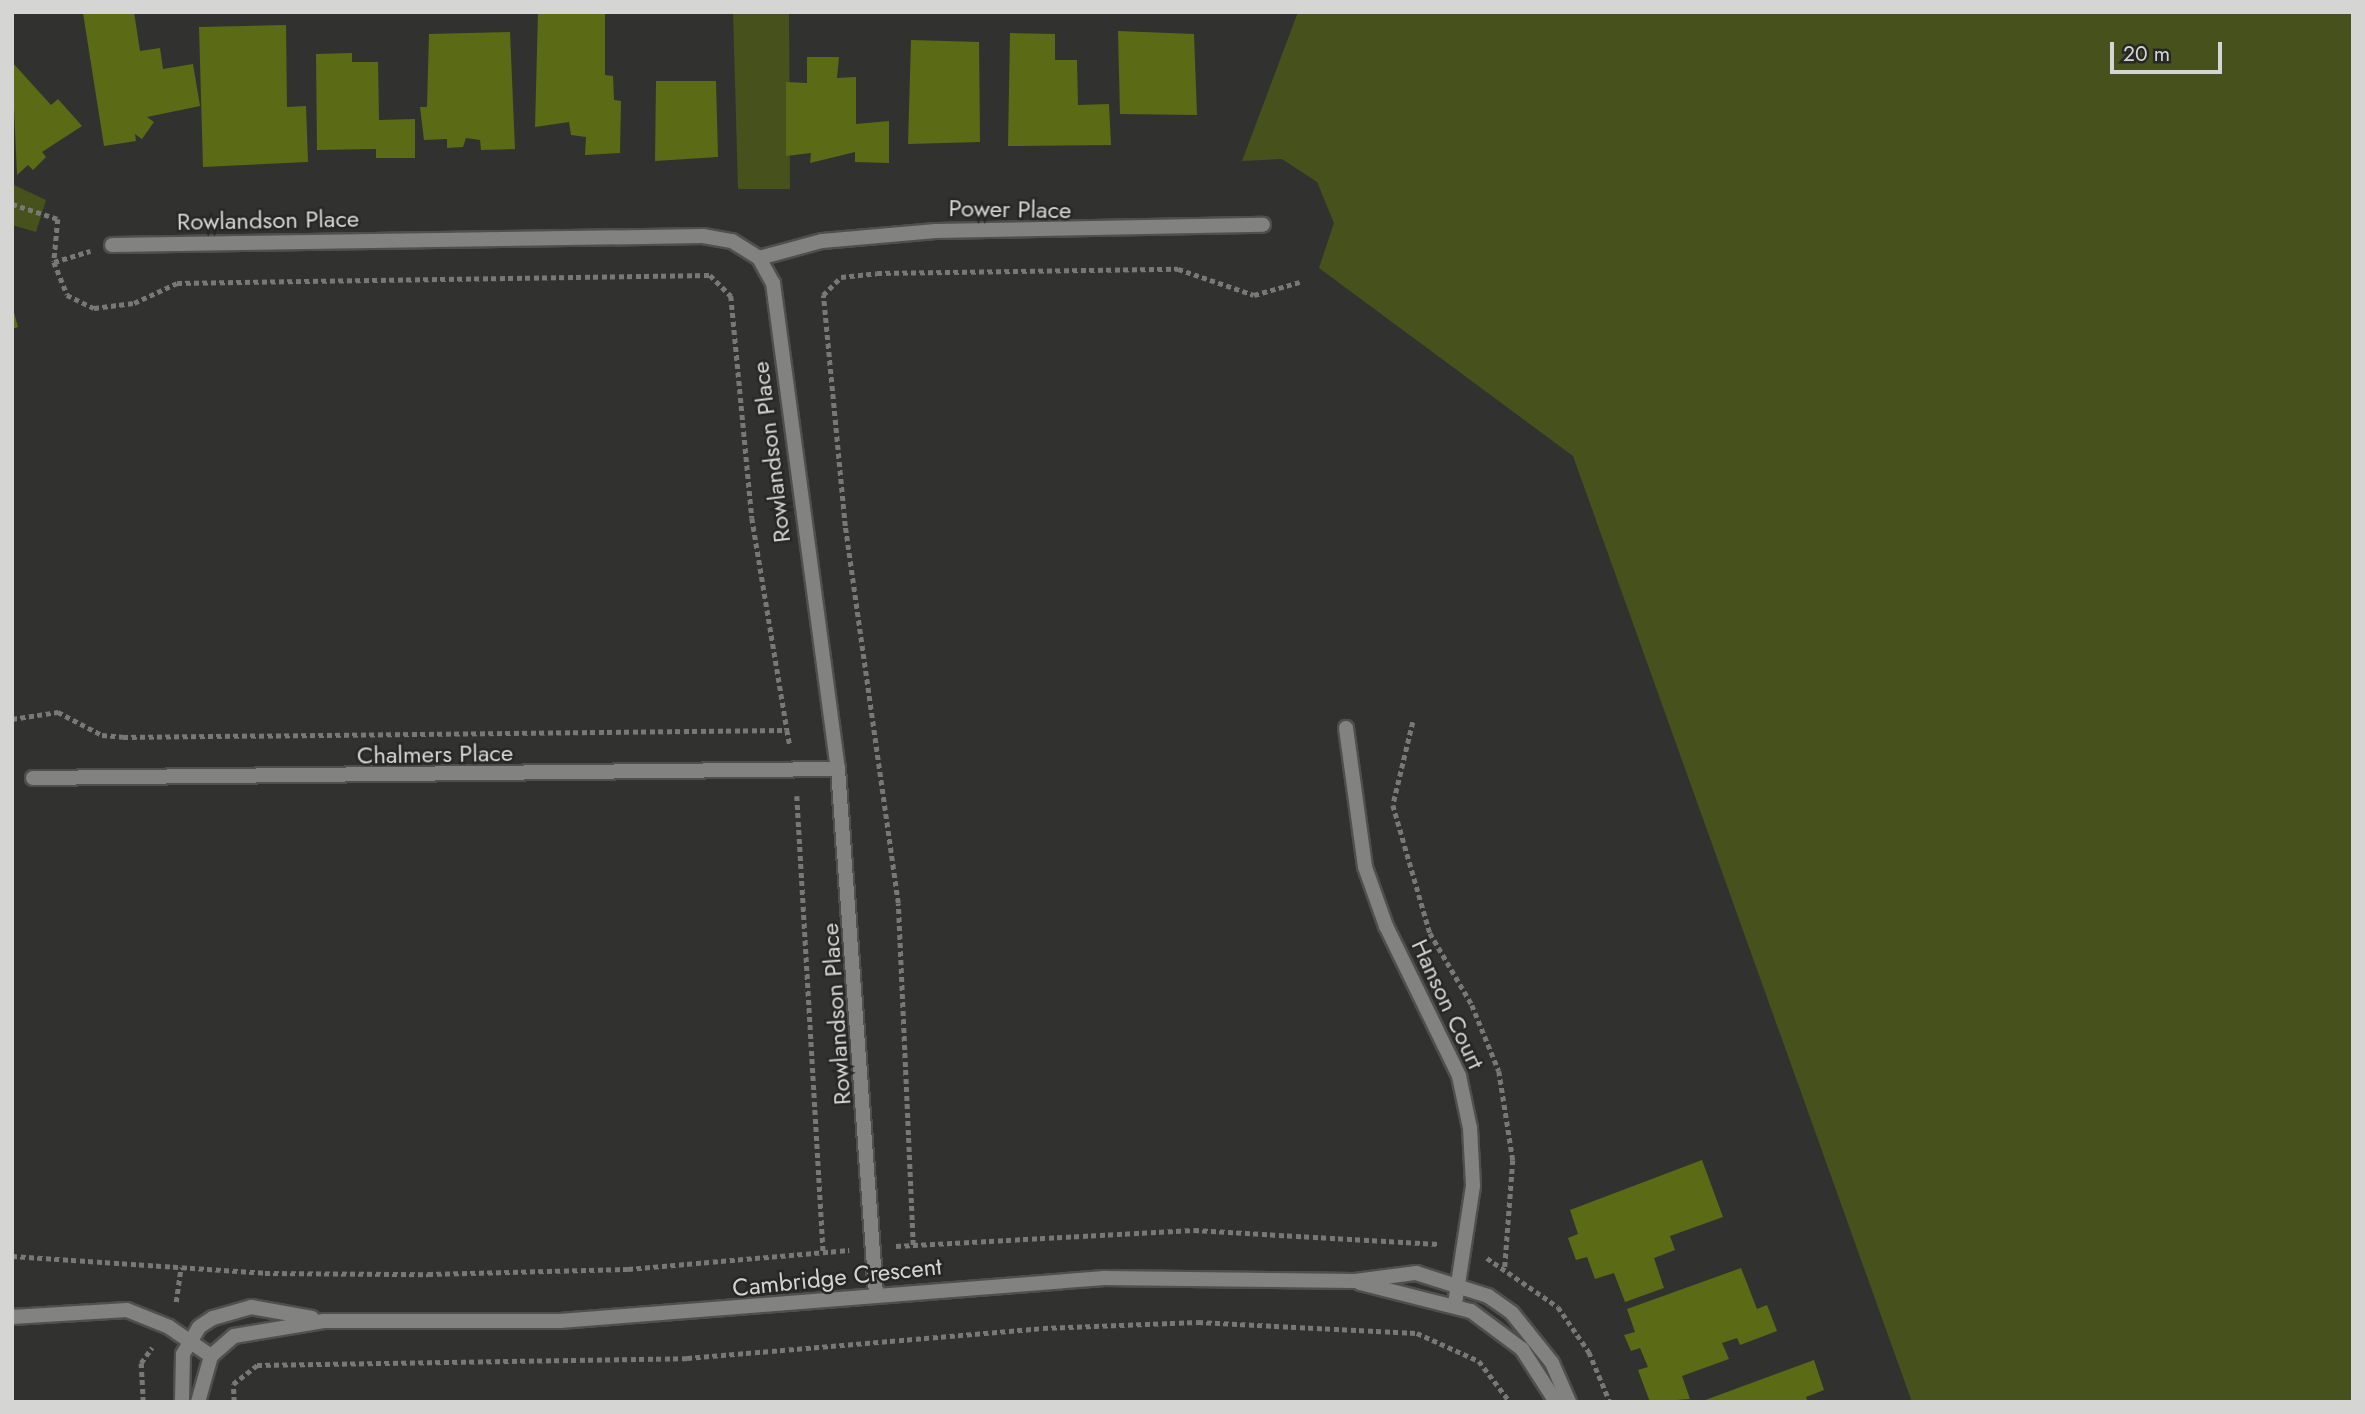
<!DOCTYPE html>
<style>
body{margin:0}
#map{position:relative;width:2365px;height:1414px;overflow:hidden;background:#31322f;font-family:Jost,sans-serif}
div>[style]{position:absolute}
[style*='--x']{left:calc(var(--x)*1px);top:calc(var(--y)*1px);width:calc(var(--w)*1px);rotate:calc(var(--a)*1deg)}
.green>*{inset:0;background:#47511c}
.building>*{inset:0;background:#5b6a15}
.path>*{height:4.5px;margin-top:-2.25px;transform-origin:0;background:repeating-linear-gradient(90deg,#787976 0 5px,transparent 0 8.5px)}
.roads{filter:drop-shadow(2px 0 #4f4f4d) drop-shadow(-2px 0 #4f4f4d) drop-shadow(0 2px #4f4f4d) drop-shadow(0 -2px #4f4f4d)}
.minor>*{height:14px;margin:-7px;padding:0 7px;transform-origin:7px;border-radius:7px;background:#828280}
span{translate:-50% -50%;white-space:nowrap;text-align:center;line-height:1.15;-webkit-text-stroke:5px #272825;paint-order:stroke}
.street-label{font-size:24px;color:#d5d5d3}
.frame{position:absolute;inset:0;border:14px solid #d5d5d3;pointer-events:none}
.scale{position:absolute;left:2110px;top:42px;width:112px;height:32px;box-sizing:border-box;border:4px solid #d5d5d3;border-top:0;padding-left:9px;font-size:21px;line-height:24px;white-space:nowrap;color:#d5d5d3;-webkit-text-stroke:5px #272825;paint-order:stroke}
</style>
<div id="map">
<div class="green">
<div style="clip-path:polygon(733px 12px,789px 12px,790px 189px,738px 189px)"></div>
<div style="clip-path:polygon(1298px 12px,2353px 12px,2353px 1402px,1912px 1402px,1573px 456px,1319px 268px,1334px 223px,1317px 182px,1282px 159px,1242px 161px)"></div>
<div style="clip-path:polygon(12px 184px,46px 200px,36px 232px,12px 225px)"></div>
</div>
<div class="building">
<div style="clip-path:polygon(134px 12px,140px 51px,160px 48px,163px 69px,193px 64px,200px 106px,147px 117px,154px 122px,142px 139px,135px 134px,136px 141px,104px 146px,83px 13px)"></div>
<div style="clip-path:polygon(538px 12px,605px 12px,605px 75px,613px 76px,614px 100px,621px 101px,620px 153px,585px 155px,586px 137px,571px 135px,569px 122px,535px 127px)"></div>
<div style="clip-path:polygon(286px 25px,287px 107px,306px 106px,308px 162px,203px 167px,199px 27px)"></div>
<div style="clip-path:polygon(1118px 31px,1194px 34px,1197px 115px,1120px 114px)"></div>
<div style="clip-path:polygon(510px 32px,515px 149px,481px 150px,480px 140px,466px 138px,463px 147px,447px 148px,447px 139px,424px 140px,420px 107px,427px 107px,429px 34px)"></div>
<div style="clip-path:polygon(1010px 33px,1055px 34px,1055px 60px,1077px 60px,1078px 105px,1109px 104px,1111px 145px,1008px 146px)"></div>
<div style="clip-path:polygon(911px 40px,979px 42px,980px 142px,908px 144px)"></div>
<div style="clip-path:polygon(352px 53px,352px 62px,378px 62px,379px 120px,415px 119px,415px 158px,376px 158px,376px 149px,317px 150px,316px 54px)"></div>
<div style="clip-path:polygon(807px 57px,839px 57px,837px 78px,856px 77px,856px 124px,889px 121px,889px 163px,855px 162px,855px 152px,810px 163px,811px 153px,786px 156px,786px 82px,807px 83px)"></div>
<div style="clip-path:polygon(12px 62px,51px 105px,58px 99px,82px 126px,42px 152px,46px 157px,33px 170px,28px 165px,17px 175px)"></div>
<div style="clip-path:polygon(656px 81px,716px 81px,718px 157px,655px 161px)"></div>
<div style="clip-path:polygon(12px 305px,18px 327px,12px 329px)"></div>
<div style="clip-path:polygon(1702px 1160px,1723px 1217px,1670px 1236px,1675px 1250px,1654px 1258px,1664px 1288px,1625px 1302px,1614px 1273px,1595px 1279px,1587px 1257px,1576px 1260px,1568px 1238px,1578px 1234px,1570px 1210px)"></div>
<div style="clip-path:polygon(1741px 1268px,1757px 1309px,1767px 1305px,1777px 1331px,1740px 1345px,1737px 1338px,1722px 1343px,1729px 1359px,1682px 1376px,1690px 1399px,1650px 1402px,1638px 1370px,1648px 1367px,1640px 1348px,1631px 1351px,1624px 1335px,1635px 1332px,1627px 1309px)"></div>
<div style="clip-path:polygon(1814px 1360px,1824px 1390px,1806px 1397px,1808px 1402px,1700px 1402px)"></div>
</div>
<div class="path">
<div style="--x:12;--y:204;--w:48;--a:18.1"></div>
<div style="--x:58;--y:219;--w:43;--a:95.3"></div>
<div style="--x:54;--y:262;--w:38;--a:-17"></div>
<div style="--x:54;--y:262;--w:35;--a:68"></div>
<div style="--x:67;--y:295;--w:30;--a:26"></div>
<div style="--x:94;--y:308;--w:40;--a:-7.1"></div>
<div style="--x:134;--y:303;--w:47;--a:-24.9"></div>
<div style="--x:177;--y:283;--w:533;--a:-0.86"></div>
<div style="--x:710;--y:275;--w:30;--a:45"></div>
<div style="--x:731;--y:296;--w:223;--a:84.6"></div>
<div style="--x:752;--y:518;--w:215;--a:80.6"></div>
<div style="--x:12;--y:719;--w:47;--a:-8.7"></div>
<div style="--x:58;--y:712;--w:50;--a:27.6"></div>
<div style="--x:102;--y:735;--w:21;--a:5"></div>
<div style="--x:123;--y:737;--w:664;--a:-0.6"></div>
<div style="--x:787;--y:730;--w:16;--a:79"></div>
<div style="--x:1413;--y:722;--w:85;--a:103.5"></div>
<div style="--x:1393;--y:805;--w:133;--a:73.9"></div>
<div style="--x:1430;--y:933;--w:83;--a:59.7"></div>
<div style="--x:1472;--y:1005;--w:71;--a:67.8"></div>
<div style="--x:1499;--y:1071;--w:90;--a:81.1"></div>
<div style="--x:1513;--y:1160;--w:107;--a:94.3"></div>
<div style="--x:797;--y:796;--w:458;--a:86.7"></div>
<div style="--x:913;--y:1245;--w:342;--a:-92.5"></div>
<div style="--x:898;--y:903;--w:381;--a:-98"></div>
<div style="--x:845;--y:526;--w:232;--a:-95.4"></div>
<div style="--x:823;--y:295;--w:25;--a:-45"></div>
<div style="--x:841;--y:277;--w:36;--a:-6"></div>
<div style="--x:877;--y:273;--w:301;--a:-0.8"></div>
<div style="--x:1178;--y:269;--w:80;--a:18.9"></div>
<div style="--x:1254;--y:295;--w:48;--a:-15.8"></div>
<div style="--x:896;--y:1246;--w:298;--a:-3.1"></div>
<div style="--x:1194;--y:1230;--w:245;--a:3.3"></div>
<div style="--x:12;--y:1256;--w:254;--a:3.8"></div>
<div style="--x:265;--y:1273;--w:163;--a:0.4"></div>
<div style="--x:428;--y:1274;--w:200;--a:-1.4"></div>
<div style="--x:628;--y:1269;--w:222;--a:-4.9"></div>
<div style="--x:1487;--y:1258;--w:86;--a:34.6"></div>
<div style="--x:1558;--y:1307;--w:55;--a:55.4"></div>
<div style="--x:1589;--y:1352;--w:54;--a:67.2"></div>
<div style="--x:176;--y:1302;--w:35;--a:-82"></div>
<div style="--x:143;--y:1402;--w:39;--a:-93"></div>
<div style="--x:141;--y:1363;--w:19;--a:-55"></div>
<div style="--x:234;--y:1402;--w:18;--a:-93"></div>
<div style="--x:233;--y:1384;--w:31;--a:-38"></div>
<div style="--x:257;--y:1365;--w:430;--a:-0.9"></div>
<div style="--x:687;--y:1358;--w:357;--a:-4.8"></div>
<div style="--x:1043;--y:1328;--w:155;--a:-2.2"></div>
<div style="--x:1198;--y:1322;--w:219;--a:2.9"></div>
<div style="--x:1417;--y:1333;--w:68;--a:24.3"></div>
<div style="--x:1479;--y:1361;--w:51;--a:52.9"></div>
</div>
<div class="roads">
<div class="minor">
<div style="--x:112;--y:245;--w:591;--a:-0.87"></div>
<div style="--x:703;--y:236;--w:29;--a:10"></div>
<div style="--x:732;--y:241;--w:32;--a:32"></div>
<div style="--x:759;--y:258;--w:29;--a:61"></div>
<div style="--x:773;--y:283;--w:490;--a:82.4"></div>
<div style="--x:838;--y:769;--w:526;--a:85.86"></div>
<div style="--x:759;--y:258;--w:65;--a:-15.1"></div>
<div style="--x:822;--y:241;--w:114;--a:-5"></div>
<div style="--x:936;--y:231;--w:327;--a:-1.1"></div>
<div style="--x:1346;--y:728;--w:140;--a:82.2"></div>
<div style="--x:1365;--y:867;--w:63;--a:70.4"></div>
<div style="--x:1386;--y:926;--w:167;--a:64"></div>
<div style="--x:1459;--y:1076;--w:53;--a:78.1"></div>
<div style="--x:1470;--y:1128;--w:58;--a:87"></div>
<div style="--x:1473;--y:1186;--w:118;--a:98.7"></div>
<div style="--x:33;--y:778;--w:805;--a:-0.64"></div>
<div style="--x:1360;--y:1283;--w:114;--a:14.2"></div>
<div style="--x:1471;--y:1311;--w:64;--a:36.7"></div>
<div style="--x:1522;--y:1349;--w:63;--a:57.3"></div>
<div style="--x:12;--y:1317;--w:115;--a:-3.5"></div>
<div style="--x:127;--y:1310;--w:45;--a:22"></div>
<div style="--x:169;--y:1327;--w:51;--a:34.6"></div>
<div style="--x:182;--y:1402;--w:48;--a:-88.8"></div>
<div style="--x:183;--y:1354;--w:31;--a:-59"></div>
<div style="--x:199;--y:1327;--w:17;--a:-33"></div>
<div style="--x:213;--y:1318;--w:40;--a:-16"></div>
<div style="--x:251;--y:1307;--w:62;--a:10.2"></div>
<div style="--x:198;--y:1402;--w:48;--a:-74.2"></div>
<div style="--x:211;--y:1356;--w:30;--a:-41"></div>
<div style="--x:234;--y:1336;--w:91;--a:-9.5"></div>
<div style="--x:324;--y:1321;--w:236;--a:0"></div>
<div style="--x:560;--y:1321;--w:546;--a:-4.52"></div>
<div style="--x:1104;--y:1278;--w:251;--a:0.7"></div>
<div style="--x:1355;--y:1281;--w:62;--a:-7.5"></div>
<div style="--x:1416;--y:1273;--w:76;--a:17.7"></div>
<div style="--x:1488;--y:1296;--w:29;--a:35"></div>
<div style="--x:1512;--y:1313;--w:64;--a:51.3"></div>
<div style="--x:1552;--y:1363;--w:43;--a:66.4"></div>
</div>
</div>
<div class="street-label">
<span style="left:1010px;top:209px;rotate:1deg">Power Place</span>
<span style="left:268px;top:220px;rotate:-1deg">Rowlandson Place</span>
<span style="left:771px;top:452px;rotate:-97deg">Rowlandson Place</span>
<span style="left:435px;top:754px;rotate:-1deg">Chalmers Place</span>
<span style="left:1448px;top:1004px;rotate:65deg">Hanson Court</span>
<span style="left:836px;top:1014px;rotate:-94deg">Rowlandson Place</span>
<span style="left:837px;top:1277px;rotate:-6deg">Cambridge Crescent</span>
</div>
<div class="frame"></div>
<div class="scale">20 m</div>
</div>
